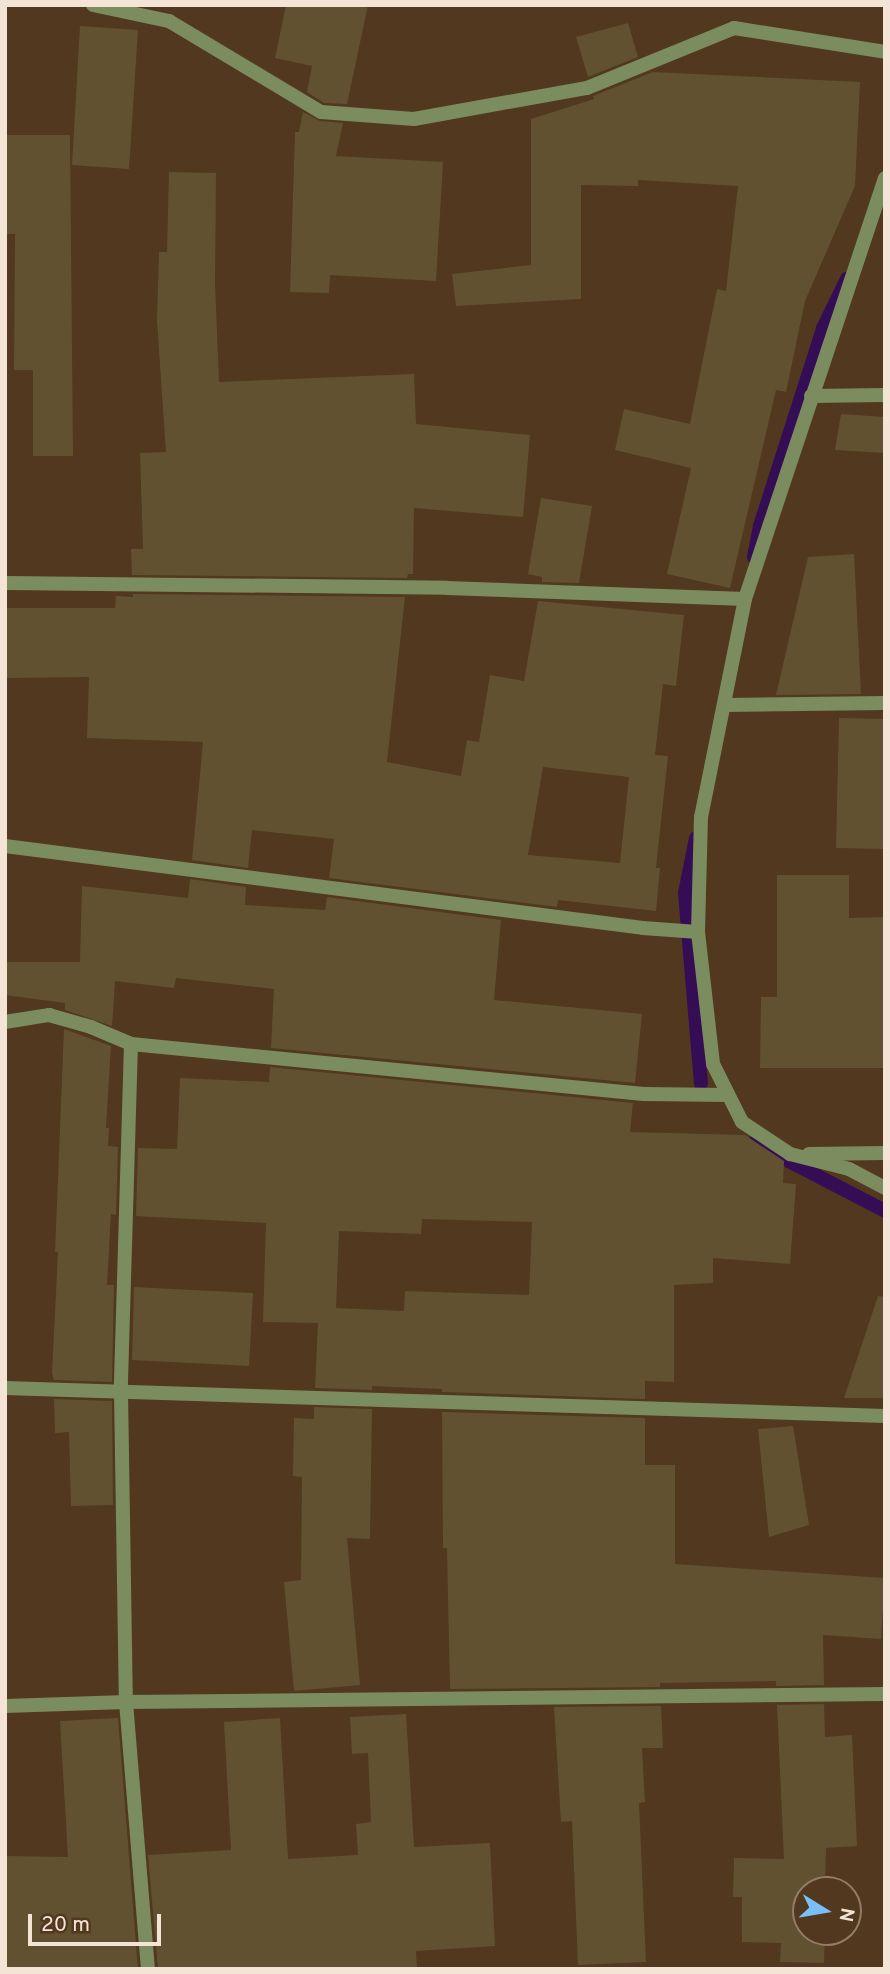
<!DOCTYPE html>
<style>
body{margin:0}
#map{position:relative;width:890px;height:1974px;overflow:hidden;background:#51381f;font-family:Overpass,sans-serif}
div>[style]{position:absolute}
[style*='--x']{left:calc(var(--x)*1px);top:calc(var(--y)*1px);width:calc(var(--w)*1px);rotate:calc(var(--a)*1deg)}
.stream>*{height:14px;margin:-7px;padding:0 7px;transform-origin:7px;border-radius:7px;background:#350d55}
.building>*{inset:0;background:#615131}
.street>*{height:14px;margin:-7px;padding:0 7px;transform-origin:7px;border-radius:7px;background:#7b8c5f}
span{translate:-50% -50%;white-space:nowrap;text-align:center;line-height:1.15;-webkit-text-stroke:5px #51381f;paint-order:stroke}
.frame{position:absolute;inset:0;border:7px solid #f4e4d6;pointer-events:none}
.north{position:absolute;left:792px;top:1876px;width:70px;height:70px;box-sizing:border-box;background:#51381f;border:2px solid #927d68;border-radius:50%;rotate:101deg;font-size:19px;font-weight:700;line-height:28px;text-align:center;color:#f4e4d6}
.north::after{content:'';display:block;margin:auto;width:24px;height:32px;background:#7abff8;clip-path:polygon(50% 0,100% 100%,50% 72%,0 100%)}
.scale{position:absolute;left:28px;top:1914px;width:133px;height:32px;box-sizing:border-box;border:4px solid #f4e4d6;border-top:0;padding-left:9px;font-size:21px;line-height:24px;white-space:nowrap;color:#f4e4d6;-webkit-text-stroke:5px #51381f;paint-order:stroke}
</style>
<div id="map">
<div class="stream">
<div style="--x:754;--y:557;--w:32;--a:-79"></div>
<div style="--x:760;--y:526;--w:208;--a:-72.3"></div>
<div style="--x:823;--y:328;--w:55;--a:-63.9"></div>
<div style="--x:696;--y:838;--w:56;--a:101.3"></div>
<div style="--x:685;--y:893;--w:191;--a:85.2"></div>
<div style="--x:754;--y:1143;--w:148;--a:27.4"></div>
</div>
<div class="building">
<div style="clip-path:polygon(286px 5px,368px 5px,347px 104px,324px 103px,307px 92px,312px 66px,275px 58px)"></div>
<div style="clip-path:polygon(628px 23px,638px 57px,588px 77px,576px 37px)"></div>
<div style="clip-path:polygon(80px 26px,138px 30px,129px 169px,72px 165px)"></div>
<div style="clip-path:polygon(653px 72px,860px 82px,855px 186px,805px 301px,786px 392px,776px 390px,730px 588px,667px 574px,691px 468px,615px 450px,624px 409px,690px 424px,717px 289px,726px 291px,738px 186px,638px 180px,638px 186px,581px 185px,581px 299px,456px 306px,452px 274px,531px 265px,531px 119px,594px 99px,593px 96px)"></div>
<div style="clip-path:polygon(303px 112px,320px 121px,343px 123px,336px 156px,443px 162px,436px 281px,330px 275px,329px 293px,290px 292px,295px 132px,299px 132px)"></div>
<div style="clip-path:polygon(7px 135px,70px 135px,73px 456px,33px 456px,33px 370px,14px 370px,15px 234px,6px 234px)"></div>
<div style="clip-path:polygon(169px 172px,216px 173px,215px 283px,219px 382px,414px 374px,416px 424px,530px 435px,523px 517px,414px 508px,413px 574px,408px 574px,407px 578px,132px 575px,131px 549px,143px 549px,140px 453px,166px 452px,157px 321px,159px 252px,167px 252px)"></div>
<div style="clip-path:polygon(841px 414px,885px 417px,885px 453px,835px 450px)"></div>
<div style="clip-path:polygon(541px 498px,592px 506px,579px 583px,542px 582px,542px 577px,528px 574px)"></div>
<div style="clip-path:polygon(854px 554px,861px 694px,776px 695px,808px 557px)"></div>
<div style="clip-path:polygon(evenodd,133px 594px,405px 597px,387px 762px,461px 776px,467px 740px,479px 742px,490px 675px,524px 681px,538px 601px,684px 615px,676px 686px,663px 684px,655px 755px,668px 756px,656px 868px,660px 868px,656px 911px,558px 900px,557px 907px,329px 878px,334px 839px,252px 830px,248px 868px,192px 860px,203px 742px,87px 738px,89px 677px,5px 678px,5px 608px,115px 608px,116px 596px,133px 597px,133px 594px,543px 767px,629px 777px,620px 863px,528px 855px,543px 767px)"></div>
<div style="clip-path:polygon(839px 718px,885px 719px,885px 849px,836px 848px)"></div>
<div style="clip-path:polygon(777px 875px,849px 875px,849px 918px,885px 917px,885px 1068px,760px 1068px,761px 997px,777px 997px)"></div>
<div style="clip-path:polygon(190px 879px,246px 887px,245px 905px,325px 910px,327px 897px,501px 920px,494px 1000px,642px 1014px,635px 1083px,271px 1048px,274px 989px,176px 978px,174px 988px,115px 981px,112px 1026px,65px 1010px,65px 1003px,5px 995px,5px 962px,80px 962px,82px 886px,188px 898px)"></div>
<div style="clip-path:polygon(64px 1029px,111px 1046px,106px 1128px,109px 1128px,108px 1146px,118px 1147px,116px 1215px,111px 1214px,107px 1285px,114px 1285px,112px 1382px,54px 1380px,52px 1373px,58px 1252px,55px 1252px)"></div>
<div style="clip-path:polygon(evenodd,270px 1067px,633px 1103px,630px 1132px,745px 1135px,784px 1161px,783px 1183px,796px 1184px,790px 1264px,713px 1258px,713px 1283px,674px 1285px,674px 1382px,645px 1381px,645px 1399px,442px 1392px,442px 1389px,372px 1386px,372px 1390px,315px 1388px,318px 1323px,263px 1322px,266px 1223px,136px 1216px,138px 1148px,177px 1149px,180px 1078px,269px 1082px,270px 1067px,422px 1219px,532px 1222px,529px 1295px,405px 1291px,404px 1311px,336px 1308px,339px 1231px,421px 1234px,422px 1219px)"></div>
<div style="clip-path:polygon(134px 1287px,253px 1293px,249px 1366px,132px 1360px)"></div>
<div style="clip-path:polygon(878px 1296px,885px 1297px,885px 1398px,844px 1398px)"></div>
<div style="clip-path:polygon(54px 1399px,112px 1401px,113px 1505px,71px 1506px,69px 1432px,55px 1433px)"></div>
<div style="clip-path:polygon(314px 1407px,372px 1409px,370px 1539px,347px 1538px,360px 1685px,294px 1691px,284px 1582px,301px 1580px,302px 1477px,293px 1476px,294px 1418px,314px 1419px)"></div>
<div style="clip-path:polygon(442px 1412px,645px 1418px,645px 1465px,675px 1465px,675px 1564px,885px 1578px,881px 1639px,823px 1635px,824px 1685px,776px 1686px,776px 1681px,660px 1683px,660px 1687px,450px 1689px,447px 1548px,443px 1548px)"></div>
<div style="clip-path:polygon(793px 1426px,809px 1525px,769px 1537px,758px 1429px)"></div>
<div style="clip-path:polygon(824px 1704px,825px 1737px,852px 1735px,857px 1846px,826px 1848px,825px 1890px,806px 1890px,806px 1932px,825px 1932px,824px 1963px,780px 1962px,781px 1943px,742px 1942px,742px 1897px,733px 1897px,734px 1858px,784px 1859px,777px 1705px)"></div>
<div style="clip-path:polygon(661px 1706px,663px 1748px,642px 1748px,645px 1802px,639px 1803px,646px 1962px,578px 1965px,572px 1821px,561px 1822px,554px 1707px)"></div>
<div style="clip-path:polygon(406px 1714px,414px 1847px,490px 1843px,495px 1946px,416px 1951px,417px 1969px,158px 1969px,148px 1855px,231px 1850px,224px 1722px,280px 1718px,288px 1859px,358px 1855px,356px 1824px,371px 1822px,368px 1753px,352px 1754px,350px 1717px)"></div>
<div style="clip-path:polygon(118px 1718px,138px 1969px,5px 1969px,5px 1856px,68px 1857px,60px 1721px)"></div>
</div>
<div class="street">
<div style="--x:93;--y:5;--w:78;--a:11.9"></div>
<div style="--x:169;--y:21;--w:177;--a:30.9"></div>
<div style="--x:321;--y:112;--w:93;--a:4.3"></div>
<div style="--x:414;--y:119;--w:176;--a:-10.2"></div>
<div style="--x:587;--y:88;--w:159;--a:-22.2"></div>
<div style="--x:734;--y:28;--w:153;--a:9"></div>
<div style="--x:885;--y:178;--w:444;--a:108.4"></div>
<div style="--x:745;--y:599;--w:222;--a:101.4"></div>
<div style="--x:701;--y:817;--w:115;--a:91.5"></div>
<div style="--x:698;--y:932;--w:133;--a:83.5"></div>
<div style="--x:713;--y:1064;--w:65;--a:63.4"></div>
<div style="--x:742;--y:1122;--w:58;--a:33.7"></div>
<div style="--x:790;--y:1154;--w:61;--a:14.3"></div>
<div style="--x:849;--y:1169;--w:41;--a:27.8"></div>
<div style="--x:811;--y:396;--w:74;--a:-0.8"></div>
<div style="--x:5;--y:583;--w:442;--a:0.6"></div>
<div style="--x:447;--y:588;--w:298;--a:2.1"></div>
<div style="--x:724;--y:705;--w:161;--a:-0.7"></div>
<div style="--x:5;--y:846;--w:643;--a:7.32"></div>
<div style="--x:643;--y:928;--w:55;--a:4.2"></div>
<div style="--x:5;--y:1022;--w:45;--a:-9"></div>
<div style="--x:49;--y:1015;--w:44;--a:15.9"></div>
<div style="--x:91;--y:1027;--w:43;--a:23"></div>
<div style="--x:131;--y:1044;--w:515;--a:5.57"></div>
<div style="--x:644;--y:1094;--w:84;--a:0.7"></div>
<div style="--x:131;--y:1044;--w:347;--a:91.7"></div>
<div style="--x:121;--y:1391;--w:311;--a:89.1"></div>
<div style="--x:126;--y:1702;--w:268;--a:85.3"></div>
<div style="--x:809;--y:1154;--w:76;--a:-0.8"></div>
<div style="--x:5;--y:1388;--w:880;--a:1.82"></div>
<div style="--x:5;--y:1706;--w:121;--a:-1.9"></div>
<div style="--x:126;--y:1702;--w:759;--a:-0.6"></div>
</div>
<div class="frame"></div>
<div class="north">N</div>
<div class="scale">20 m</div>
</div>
